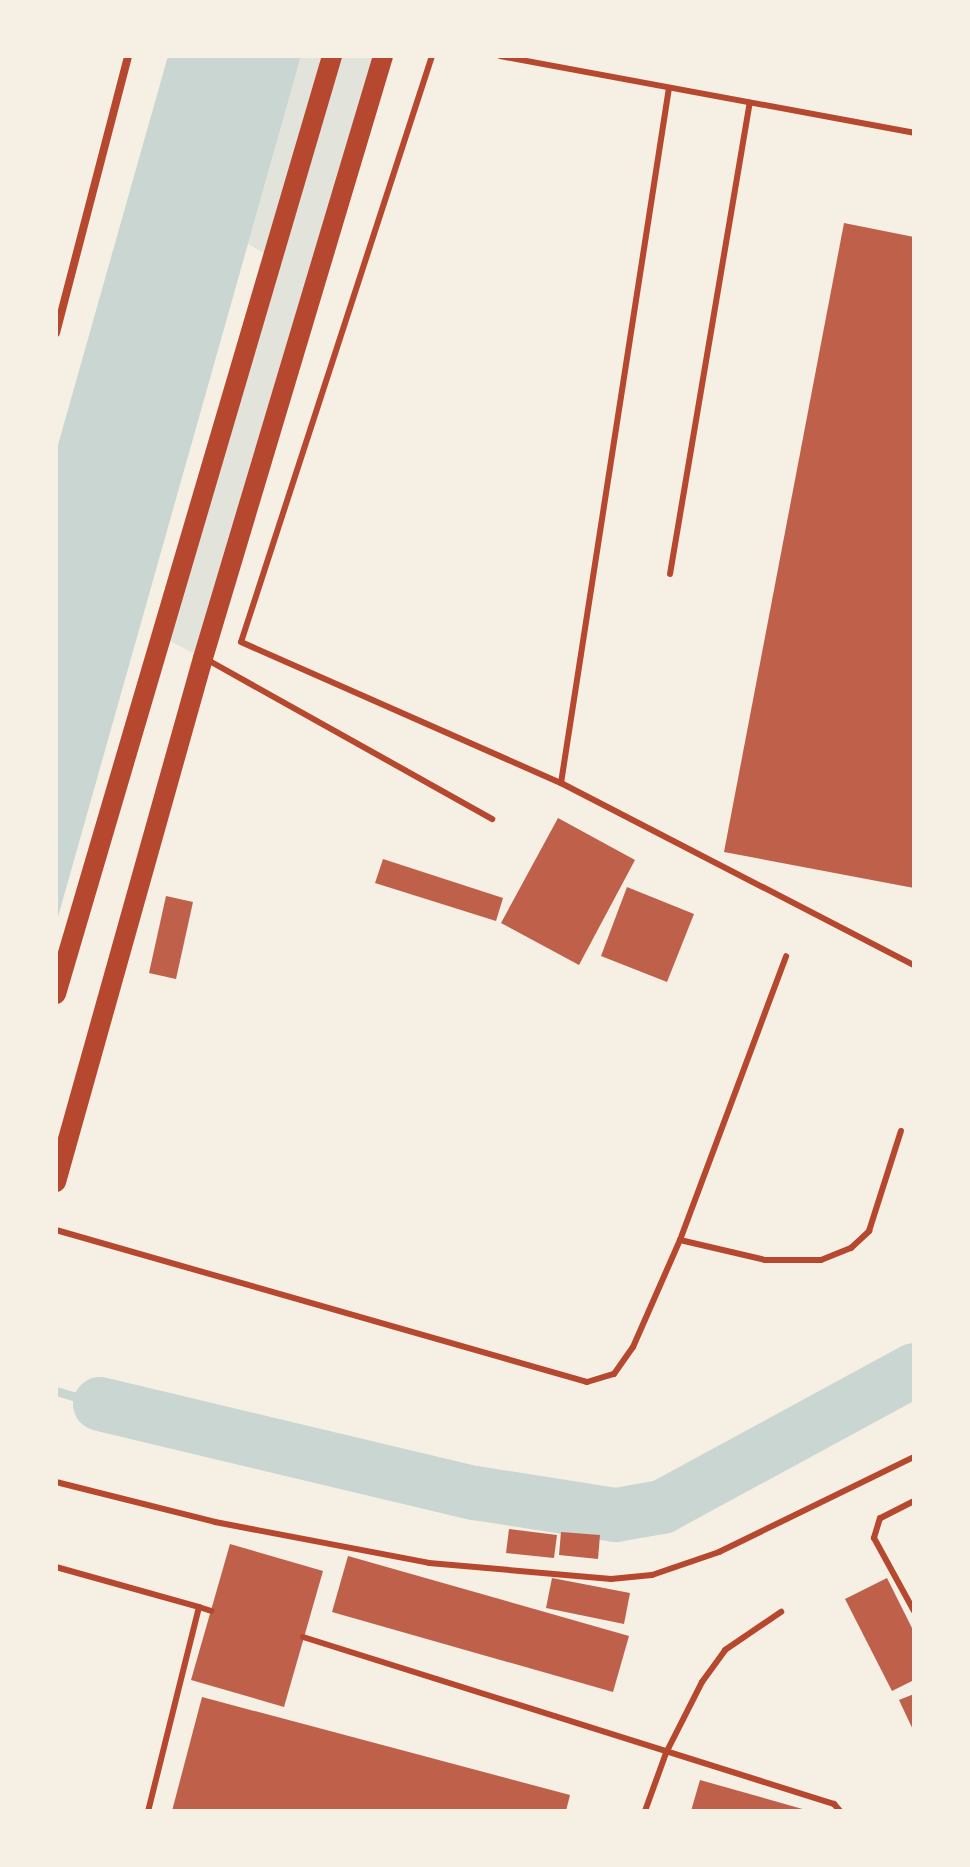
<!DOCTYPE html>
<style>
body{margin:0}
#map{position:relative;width:970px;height:1867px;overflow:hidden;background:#f6efe4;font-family:Arial,sans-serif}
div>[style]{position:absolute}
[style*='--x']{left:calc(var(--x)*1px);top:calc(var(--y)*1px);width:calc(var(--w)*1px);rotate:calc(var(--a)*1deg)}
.green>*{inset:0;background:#e2e4dc}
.water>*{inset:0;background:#c9d6d2}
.stream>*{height:9px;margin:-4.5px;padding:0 4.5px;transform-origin:4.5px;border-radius:4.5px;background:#c9d6d2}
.river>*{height:54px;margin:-27px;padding:0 27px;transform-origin:27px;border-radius:27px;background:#c9d6d2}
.building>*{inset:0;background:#bf614a}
.service>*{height:6px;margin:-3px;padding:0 3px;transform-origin:3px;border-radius:3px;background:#b5482f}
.minor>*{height:8px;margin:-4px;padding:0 4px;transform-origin:4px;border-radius:4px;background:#b5482f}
.primary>*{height:20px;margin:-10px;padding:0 10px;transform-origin:10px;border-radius:10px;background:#b5482f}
span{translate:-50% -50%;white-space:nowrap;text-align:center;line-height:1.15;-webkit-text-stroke:6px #f6efe4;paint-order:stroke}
.frame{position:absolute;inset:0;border:58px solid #f6efe4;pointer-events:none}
</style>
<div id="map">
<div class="green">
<div style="clip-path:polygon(301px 56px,383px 56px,203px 658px,158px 635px,271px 257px,248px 244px)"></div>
</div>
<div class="water">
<div style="clip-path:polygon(168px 56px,301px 56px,56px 924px,56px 452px)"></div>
</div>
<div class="stream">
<div style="--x:56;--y:1391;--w:46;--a:16.5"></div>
</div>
<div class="river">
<div style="--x:100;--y:1404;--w:385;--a:13.4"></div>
<div style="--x:475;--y:1493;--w:143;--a:8.9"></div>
<div style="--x:616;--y:1515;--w:47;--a:-9.9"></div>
<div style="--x:662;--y:1507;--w:287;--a:-28.5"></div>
</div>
<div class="building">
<div style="clip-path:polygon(844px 223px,914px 237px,914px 888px,724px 852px)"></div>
<div style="clip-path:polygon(558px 818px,635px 860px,579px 965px,501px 923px)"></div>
<div style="clip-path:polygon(383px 859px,503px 898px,496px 921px,375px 883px)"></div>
<div style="clip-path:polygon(627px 887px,694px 914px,667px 982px,601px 956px)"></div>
<div style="clip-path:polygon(166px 896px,193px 902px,176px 979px,149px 973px)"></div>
<div style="clip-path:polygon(509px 1529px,557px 1535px,554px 1558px,506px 1553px)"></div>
<div style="clip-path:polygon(561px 1532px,600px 1535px,598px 1559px,559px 1555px)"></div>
<div style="clip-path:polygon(230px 1544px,323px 1571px,284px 1707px,191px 1680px)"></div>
<div style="clip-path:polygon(348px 1556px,629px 1636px,613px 1692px,332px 1612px)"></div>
<div style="clip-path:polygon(552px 1578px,630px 1593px,624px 1624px,546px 1608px)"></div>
<div style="clip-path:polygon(887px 1578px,914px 1632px,914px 1680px,892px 1691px,845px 1599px)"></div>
<div style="clip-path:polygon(914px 1694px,914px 1732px,899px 1700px)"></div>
<div style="clip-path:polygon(202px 1697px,570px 1795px,566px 1811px,172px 1811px)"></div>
<div style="clip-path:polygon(700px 1780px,806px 1810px,806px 1811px,691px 1811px)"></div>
</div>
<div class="service">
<div style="--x:432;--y:56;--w:616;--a:108.05"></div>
<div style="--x:241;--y:642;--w:350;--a:23.8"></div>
<div style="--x:561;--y:783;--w:397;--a:27.3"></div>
<div style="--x:500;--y:56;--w:421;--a:10.5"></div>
<div style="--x:670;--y:574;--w:478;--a:-80.4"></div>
<div style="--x:206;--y:659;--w:328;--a:29.2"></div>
<div style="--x:561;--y:783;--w:703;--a:-81.17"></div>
<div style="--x:56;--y:1230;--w:552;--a:15.97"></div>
<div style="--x:587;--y:1382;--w:28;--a:-17"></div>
<div style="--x:614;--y:1374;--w:33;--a:-55"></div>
<div style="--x:633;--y:1347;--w:117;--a:-66.3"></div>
<div style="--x:680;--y:1240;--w:87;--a:13.2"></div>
<div style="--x:765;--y:1260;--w:56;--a:0"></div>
<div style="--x:821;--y:1260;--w:32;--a:-22"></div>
<div style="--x:851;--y:1248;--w:25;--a:-43"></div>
<div style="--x:869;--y:1231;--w:105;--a:-72.3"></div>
<div style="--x:680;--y:1240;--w:303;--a:-69.5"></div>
<div style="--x:56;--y:1482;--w:164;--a:14.1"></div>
<div style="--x:215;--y:1522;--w:218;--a:10.8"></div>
<div style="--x:429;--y:1563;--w:183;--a:5"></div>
<div style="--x:611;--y:1579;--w:41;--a:-5.6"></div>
<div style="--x:652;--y:1575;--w:71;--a:-18.9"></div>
<div style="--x:719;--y:1552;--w:217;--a:-26"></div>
<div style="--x:914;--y:1501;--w:38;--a:153"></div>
<div style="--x:880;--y:1518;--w:21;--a:107"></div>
<div style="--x:874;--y:1538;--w:83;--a:61.3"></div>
<div style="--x:56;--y:1567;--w:148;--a:15.6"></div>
<div style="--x:199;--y:1607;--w:210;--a:104"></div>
<div style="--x:199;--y:1607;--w:13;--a:18"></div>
<div style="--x:303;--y:1637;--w:557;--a:17.46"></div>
<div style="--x:834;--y:1804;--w:9;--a:49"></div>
<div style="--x:645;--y:1811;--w:62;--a:-70.1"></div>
<div style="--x:666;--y:1753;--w:80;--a:-63.1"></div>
<div style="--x:702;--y:1682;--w:39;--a:-54"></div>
<div style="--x:725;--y:1650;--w:68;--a:-34.2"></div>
</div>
<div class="minor">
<div style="--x:56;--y:333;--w:286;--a:-75.4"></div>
</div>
<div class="primary">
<div style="--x:56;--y:994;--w:978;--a:-73.6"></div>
<div style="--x:56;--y:1182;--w:544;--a:-74.33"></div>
<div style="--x:203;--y:658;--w:628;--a:-73.35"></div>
</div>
<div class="frame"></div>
</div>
